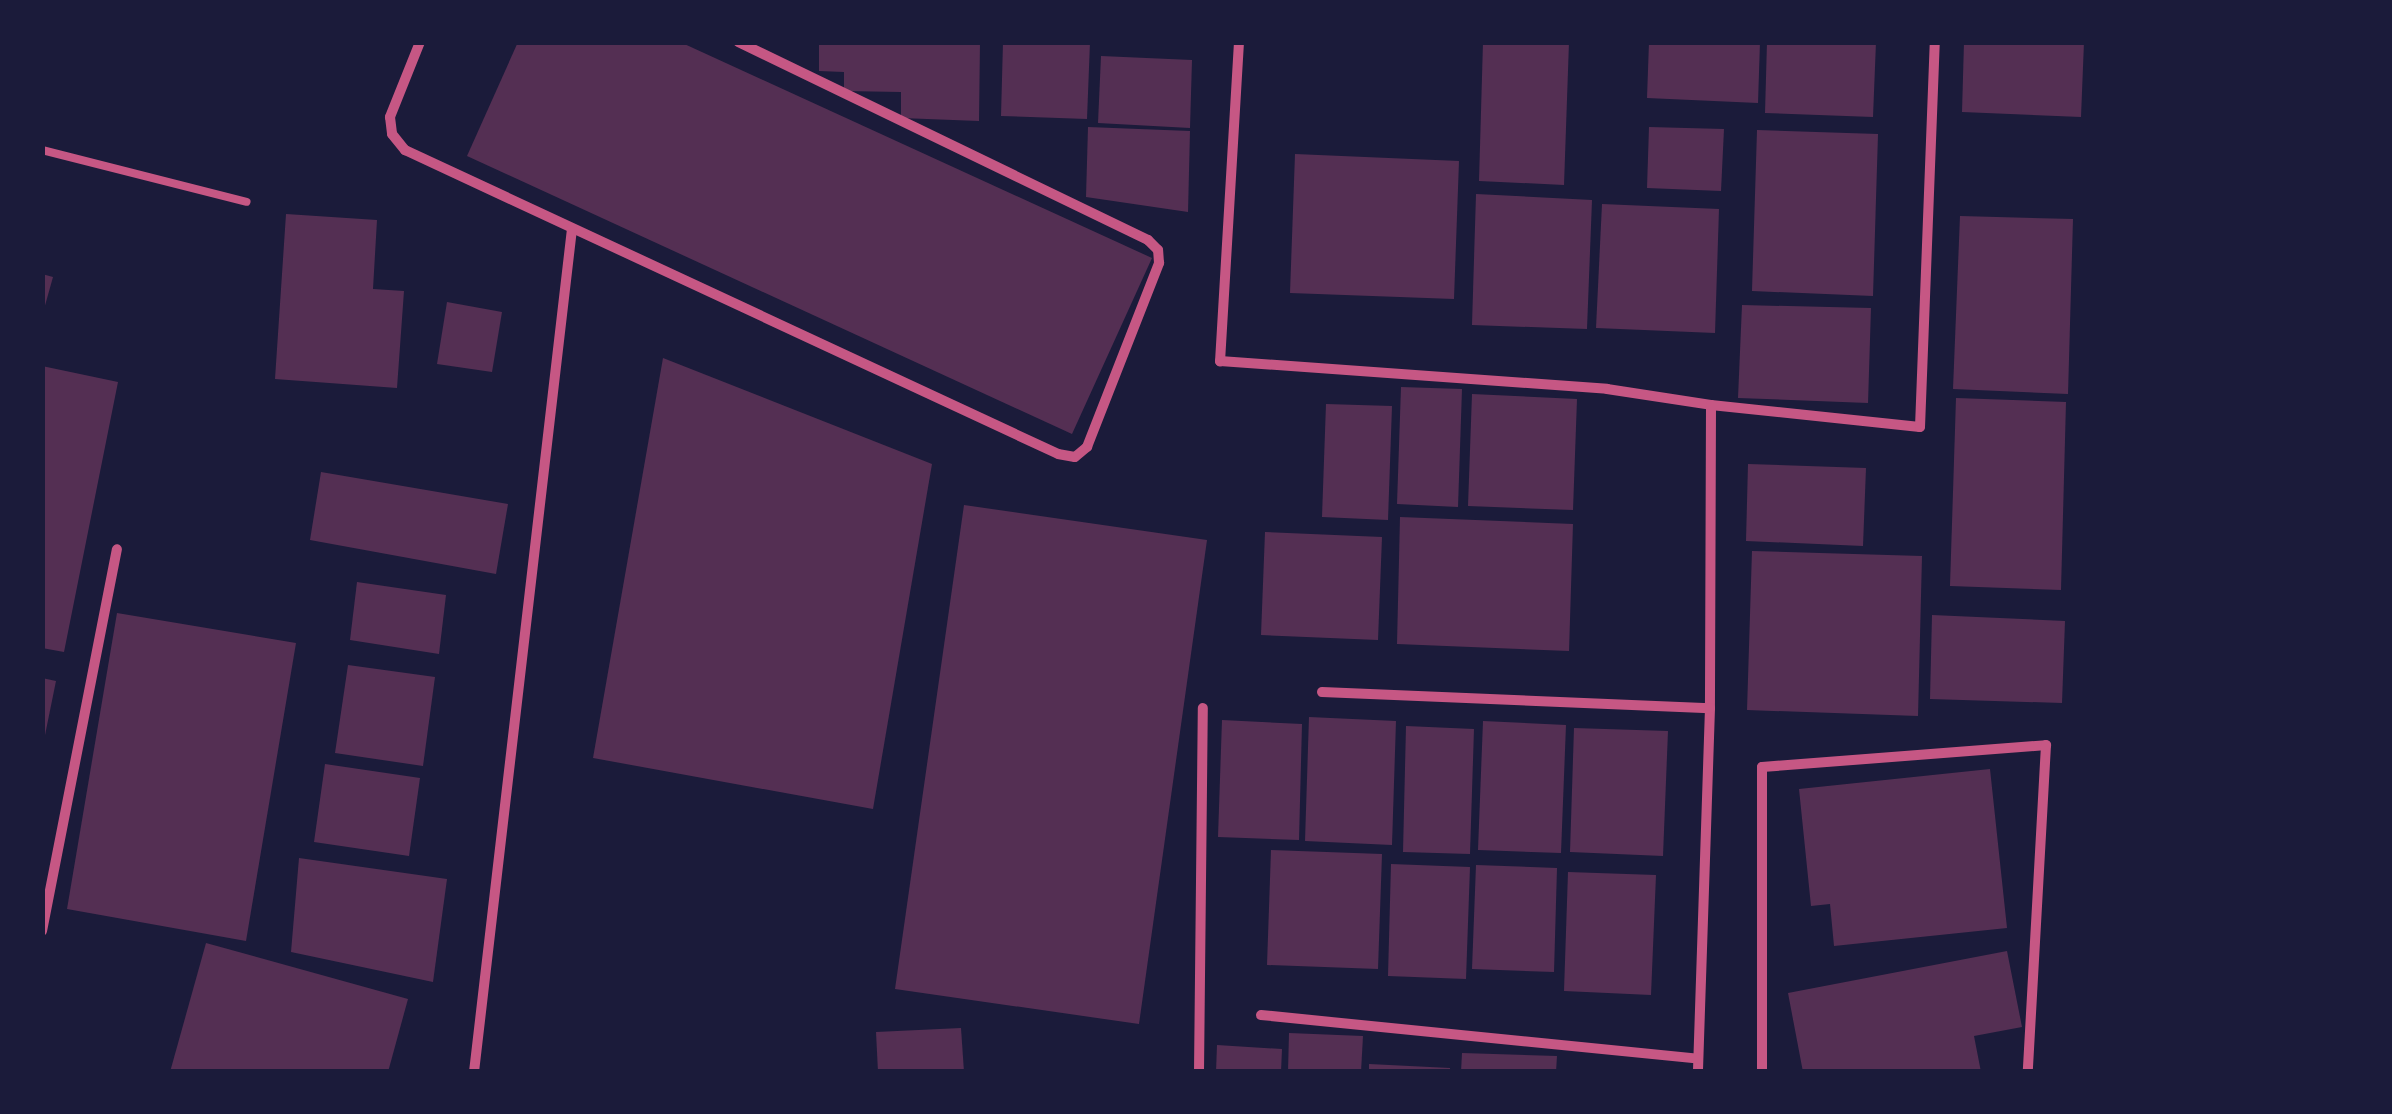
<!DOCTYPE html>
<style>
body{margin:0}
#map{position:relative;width:2392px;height:1114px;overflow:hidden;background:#1b1b3a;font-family:"Varela Round",sans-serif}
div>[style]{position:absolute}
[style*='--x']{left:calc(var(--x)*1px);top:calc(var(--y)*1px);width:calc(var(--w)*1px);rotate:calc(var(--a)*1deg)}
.building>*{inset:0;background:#542f53}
.service>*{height:8px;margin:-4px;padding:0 4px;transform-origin:4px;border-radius:4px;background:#c65784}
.minor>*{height:10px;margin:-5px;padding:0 5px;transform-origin:5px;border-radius:5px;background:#c65784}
span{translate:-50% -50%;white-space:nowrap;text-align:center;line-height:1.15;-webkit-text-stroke:8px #1b1b3a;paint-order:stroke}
.frame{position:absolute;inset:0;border:45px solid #1b1b3a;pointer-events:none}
</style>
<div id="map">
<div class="building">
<div style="clip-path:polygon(518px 42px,680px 42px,1152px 258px,1072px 434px,467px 156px)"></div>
<div style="clip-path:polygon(819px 42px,980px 42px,979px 121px,901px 118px,901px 92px,844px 91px,844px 72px,819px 71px)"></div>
<div style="clip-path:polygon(1003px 42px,1090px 42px,1087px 119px,1001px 116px)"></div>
<div style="clip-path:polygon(1483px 42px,1569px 42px,1564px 185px,1479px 181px)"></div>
<div style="clip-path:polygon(1649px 42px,1760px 42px,1758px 103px,1647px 98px)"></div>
<div style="clip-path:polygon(1767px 42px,1876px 42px,1873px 117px,1765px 113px)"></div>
<div style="clip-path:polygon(1964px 42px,2084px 42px,2081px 117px,1962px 112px)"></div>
<div style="clip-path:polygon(1101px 56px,1192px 60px,1190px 128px,1098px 123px)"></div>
<div style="clip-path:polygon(1088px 127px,1190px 131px,1188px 212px,1086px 197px)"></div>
<div style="clip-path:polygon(1649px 127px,1724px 129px,1721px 191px,1647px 188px)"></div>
<div style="clip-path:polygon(1757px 130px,1878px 134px,1873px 296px,1752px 291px)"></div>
<div style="clip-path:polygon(1295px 154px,1459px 161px,1454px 299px,1290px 293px)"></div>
<div style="clip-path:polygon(1476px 194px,1592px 200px,1587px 329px,1472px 325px)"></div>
<div style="clip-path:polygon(1602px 204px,1719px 209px,1715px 333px,1596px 328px)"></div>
<div style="clip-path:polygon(286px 214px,377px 220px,373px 289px,404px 291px,397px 388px,275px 379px)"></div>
<div style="clip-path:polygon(1960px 216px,2073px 219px,2068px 394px,1953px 389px)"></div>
<div style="clip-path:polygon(42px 274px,53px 277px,44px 309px,42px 309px)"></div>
<div style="clip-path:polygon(447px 302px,502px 312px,492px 372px,437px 364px)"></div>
<div style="clip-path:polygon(1742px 305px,1871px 308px,1868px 403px,1738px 398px)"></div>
<div style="clip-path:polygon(663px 358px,932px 464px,873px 809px,593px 758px)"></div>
<div style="clip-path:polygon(42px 366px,118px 382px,64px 652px,42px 648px)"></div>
<div style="clip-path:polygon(1401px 387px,1462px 389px,1458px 507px,1397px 504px)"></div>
<div style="clip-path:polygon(1472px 394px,1577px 399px,1573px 510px,1468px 506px)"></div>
<div style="clip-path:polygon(1956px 398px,2066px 402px,2061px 590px,1950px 586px)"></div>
<div style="clip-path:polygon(1326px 404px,1392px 406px,1388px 520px,1322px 517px)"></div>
<div style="clip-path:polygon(1748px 464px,1866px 468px,1863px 546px,1746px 541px)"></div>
<div style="clip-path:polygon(321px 472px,508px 504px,496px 574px,310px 540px)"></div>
<div style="clip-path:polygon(964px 505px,1207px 540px,1139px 1024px,895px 989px)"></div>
<div style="clip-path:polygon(1400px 517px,1573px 524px,1569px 651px,1397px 644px)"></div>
<div style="clip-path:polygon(1265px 532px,1382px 537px,1378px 640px,1261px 635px)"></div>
<div style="clip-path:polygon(1752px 551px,1922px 556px,1918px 716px,1747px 710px)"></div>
<div style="clip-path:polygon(357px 582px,446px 595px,439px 654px,350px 640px)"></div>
<div style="clip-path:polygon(117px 613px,296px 643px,246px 941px,67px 909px)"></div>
<div style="clip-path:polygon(1932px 615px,2065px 621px,2062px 703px,1930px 699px)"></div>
<div style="clip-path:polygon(348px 665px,435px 677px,423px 766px,335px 753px)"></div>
<div style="clip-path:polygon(42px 678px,56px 681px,44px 740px,42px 740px)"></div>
<div style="clip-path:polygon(1309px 717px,1396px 721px,1392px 845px,1305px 841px)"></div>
<div style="clip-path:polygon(1222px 720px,1302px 724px,1299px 840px,1218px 837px)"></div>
<div style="clip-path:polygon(1483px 721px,1566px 725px,1561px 853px,1478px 850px)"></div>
<div style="clip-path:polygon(1406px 726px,1474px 729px,1470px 854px,1403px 852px)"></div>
<div style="clip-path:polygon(1574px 728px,1668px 731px,1663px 856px,1570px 852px)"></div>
<div style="clip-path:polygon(325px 764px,420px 778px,409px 856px,314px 842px)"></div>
<div style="clip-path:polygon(1990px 769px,2007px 928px,1834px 946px,1830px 904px,1811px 906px,1799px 789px)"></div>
<div style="clip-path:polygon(1271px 850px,1382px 854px,1378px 969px,1267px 965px)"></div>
<div style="clip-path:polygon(299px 858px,447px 879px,433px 982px,291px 952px)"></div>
<div style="clip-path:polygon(1391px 864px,1470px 867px,1466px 979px,1388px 976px)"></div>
<div style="clip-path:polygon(1476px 865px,1557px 868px,1554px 972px,1472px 969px)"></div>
<div style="clip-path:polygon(1568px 872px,1656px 875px,1651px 995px,1564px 991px)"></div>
<div style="clip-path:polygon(206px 943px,408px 999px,388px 1072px,170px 1072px)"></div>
<div style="clip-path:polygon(2007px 951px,2022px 1027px,1974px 1036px,1981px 1072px,1803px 1072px,1788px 993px)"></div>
<div style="clip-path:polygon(961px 1028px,964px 1072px,878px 1072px,876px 1032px)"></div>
<div style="clip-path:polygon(1289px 1033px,1363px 1036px,1361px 1072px,1288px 1072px)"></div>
<div style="clip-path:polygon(1217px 1045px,1282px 1049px,1281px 1072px,1216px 1072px)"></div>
<div style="clip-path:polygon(1462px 1053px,1557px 1056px,1556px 1072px,1461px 1072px)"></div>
<div style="clip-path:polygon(1369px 1064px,1450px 1068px,1450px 1072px,1369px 1072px)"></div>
</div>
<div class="service">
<div style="--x:42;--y:150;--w:211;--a:14.2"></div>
</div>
<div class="minor">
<div style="--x:420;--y:42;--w:81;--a:111.8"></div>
<div style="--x:390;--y:117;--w:17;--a:83"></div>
<div style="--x:392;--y:134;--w:21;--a:51"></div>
<div style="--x:405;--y:150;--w:720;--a:24.96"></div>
<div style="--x:1058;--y:454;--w:17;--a:10"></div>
<div style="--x:1075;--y:457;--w:16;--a:-40"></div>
<div style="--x:1087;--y:447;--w:198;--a:-68.6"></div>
<div style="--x:1159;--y:263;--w:13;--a:-94"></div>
<div style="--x:1158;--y:250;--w:14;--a:-135"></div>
<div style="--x:1148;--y:240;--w:455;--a:-154.2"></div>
<div style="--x:1239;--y:42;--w:320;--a:93.4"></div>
<div style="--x:1220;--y:361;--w:388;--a:4.1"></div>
<div style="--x:1607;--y:389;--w:105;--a:8.7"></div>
<div style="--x:1711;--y:405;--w:303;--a:90.2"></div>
<div style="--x:1710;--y:708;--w:364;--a:91.9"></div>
<div style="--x:1711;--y:405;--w:210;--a:6"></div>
<div style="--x:1920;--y:427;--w:385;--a:-87.8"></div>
<div style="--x:1322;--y:692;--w:388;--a:2.4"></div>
<div style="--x:42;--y:931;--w:389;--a:-78.9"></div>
<div style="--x:1261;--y:1015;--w:439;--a:5.7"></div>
<div style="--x:474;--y:1072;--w:849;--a:-83.37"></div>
<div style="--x:1199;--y:1072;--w:364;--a:-89.4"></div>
<div style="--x:1762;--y:1072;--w:305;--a:-90"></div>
<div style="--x:1762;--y:767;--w:285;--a:-4.4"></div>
<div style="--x:2046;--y:745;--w:327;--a:93.2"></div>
</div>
<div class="frame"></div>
</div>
